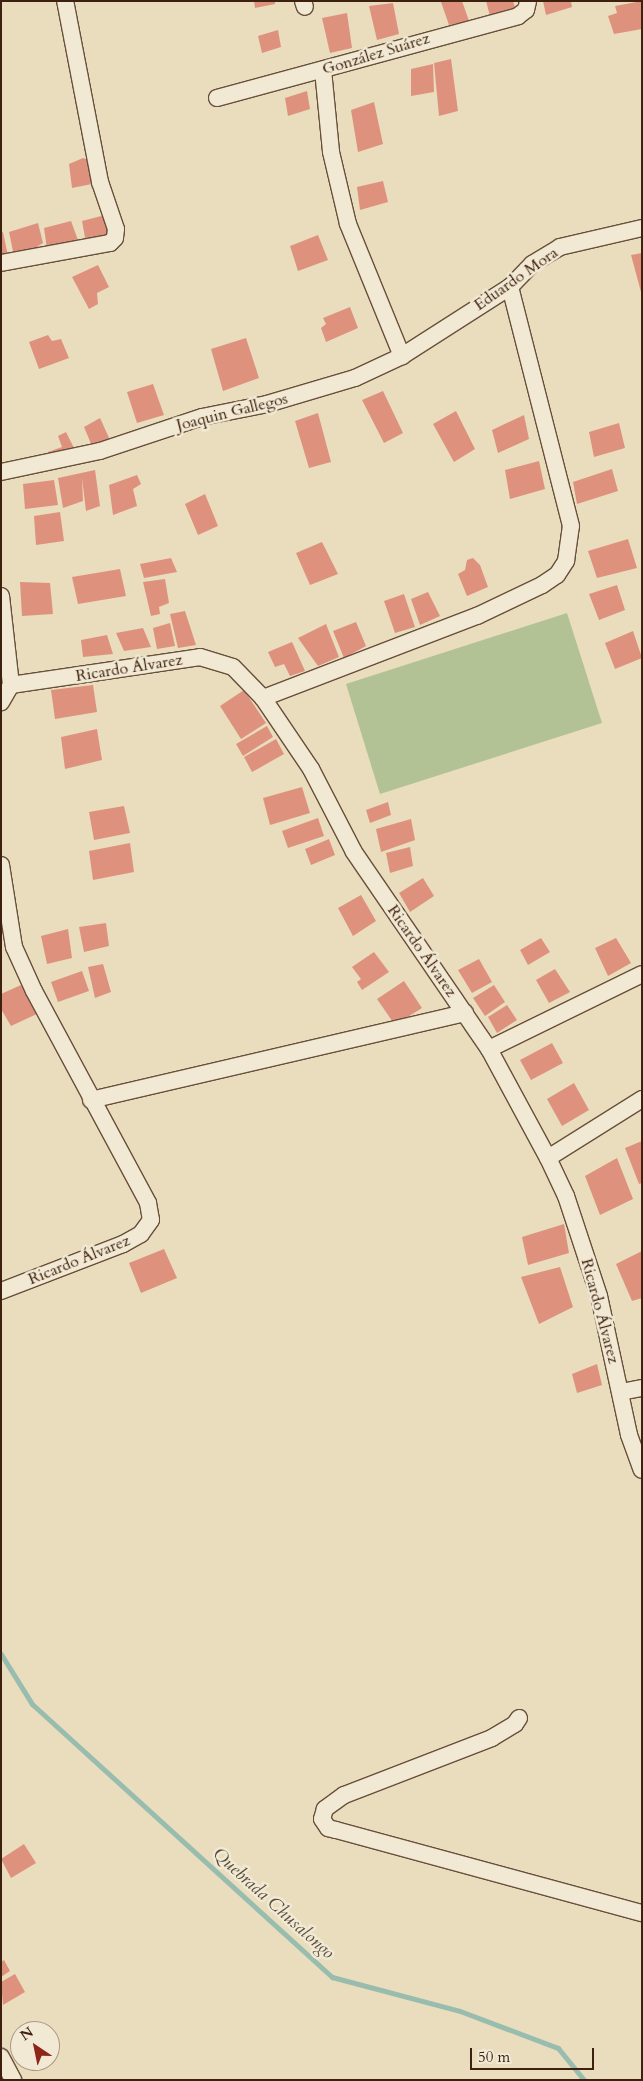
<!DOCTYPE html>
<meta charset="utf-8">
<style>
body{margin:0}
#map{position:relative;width:643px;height:2081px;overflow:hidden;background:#e9ddbd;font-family:Cardo,serif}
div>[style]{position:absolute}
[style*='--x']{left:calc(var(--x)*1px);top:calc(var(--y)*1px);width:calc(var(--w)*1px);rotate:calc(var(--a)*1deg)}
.green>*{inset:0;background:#b3c294}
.stream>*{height:5px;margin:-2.5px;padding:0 2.5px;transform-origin:2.5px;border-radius:2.5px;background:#98bcae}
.building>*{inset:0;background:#de927e}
.roads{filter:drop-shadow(1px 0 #684f3a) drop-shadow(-1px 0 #684f3a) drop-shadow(0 1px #684f3a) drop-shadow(0 -1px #684f3a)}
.minor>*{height:16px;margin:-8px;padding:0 8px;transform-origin:8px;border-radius:8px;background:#f1e9d4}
span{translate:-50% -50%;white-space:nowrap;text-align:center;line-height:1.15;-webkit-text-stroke:5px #f1e9d4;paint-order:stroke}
.street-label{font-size:16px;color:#3d200e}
.water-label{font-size:18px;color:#584f3e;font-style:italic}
.frame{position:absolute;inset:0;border:2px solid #3d200e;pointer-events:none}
.north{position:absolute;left:10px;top:2021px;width:50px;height:50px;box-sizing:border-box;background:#f1e9d4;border:1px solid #a99985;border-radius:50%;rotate:326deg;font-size:14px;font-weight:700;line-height:20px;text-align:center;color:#3d200e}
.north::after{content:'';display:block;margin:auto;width:18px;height:22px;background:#8f2418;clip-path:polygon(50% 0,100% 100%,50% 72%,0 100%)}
.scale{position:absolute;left:470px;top:2048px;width:124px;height:22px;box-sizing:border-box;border:2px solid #3d200e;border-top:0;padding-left:6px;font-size:15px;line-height:18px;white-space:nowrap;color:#3d200e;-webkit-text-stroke:4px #f1e9d4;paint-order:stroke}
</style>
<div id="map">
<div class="green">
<div style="clip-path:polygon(567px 613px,602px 723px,380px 794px,346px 684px)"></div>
</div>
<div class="stream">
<div style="--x:1;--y:1654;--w:59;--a:58.2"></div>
<div style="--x:32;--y:1704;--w:406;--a:42.3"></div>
<div style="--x:332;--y:1977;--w:132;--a:14.9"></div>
<div style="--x:460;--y:2011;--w:105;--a:20.7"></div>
<div style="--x:558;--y:2048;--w:41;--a:50.9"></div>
</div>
<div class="building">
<div style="clip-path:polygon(254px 1px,275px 1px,275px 4px,255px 8px)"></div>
<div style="clip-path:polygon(444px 1px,462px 1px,469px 21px,449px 25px,441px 2px)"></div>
<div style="clip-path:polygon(486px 1px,513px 1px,515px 8px,490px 16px)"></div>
<div style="clip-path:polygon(543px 1px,571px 1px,572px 7px,546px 15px)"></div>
<div style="clip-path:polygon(642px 1px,642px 29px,614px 34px,608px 16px,617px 13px,615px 6px)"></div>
<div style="clip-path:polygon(393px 3px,399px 34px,377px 40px,369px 6px)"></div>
<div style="clip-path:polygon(347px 13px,352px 48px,330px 53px,322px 18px)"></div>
<div style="clip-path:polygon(278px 30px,281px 47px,262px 53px,258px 36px)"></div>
<div style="clip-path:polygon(451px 59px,458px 111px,439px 116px,434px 63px)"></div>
<div style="clip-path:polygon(433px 64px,434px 92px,411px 96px,411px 69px)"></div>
<div style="clip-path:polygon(307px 91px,310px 109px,288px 116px,285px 98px)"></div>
<div style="clip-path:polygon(374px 102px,383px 144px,358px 152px,351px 110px)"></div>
<div style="clip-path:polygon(83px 158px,92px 161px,97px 183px,72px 188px,69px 164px)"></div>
<div style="clip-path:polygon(383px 181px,388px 202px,360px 210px,357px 187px)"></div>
<div style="clip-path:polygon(105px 215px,111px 230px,106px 239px,86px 243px,82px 221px)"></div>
<div style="clip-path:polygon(71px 221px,79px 243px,47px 249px,44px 228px)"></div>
<div style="clip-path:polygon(38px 223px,43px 243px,38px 246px,39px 250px,14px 256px,9px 232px)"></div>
<div style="clip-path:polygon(3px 232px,8px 256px,1px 257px,1px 233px)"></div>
<div style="clip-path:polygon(318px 235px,328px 260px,298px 271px,290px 246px)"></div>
<div style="clip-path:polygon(642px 253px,642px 292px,641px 292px,631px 255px)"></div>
<div style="clip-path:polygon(98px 265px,109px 287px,97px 293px,98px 304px,89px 309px,72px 277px)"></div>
<div style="clip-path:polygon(350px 307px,358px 328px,326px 342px,321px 328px,326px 324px,323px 318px)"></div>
<div style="clip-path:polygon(48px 335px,52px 341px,61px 339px,69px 358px,39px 369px,29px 342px)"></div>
<div style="clip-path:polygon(246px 338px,259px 378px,223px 391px,211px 349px)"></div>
<div style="clip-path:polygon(153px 384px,164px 415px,137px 423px,127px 392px)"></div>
<div style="clip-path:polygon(383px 391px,403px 433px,384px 443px,362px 400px)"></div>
<div style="clip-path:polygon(456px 411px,475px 449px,454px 462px,433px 424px)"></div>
<div style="clip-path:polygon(318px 413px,331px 462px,309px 468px,295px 421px)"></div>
<div style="clip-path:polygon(524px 415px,529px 439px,498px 453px,492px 430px)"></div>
<div style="clip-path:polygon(100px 418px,110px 440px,92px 446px,84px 427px)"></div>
<div style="clip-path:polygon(619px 423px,625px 448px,594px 457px,589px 432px)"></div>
<div style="clip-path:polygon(66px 432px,75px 450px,51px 459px,48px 452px,62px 447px,58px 436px)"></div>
<div style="clip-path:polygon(539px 461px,545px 489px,510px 499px,505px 470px)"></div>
<div style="clip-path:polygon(612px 469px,618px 491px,577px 504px,573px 482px)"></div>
<div style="clip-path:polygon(95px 470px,100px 506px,86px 511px,82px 478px,83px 501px,63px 508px,58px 478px)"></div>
<div style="clip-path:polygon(137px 475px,141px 484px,133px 489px,137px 506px,113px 515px,109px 485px)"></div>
<div style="clip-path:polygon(54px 480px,58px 505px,25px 509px,23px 484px)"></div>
<div style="clip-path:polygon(205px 494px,218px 526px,198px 535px,185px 504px)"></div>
<div style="clip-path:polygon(60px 512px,64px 541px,36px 545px,34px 516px)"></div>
<div style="clip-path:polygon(628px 539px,637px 568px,597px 578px,588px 551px)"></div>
<div style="clip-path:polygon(322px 542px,338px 574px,310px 585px,296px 553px)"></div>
<div style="clip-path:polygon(171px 558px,177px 572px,144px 578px,140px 564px)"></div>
<div style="clip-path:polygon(473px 558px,480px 565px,488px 587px,467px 596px,458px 574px,465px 570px,467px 560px)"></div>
<div style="clip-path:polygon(120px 569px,126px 596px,78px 604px,72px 577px)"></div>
<div style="clip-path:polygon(165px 579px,169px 603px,159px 607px,160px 614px,151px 616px,143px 582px)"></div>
<div style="clip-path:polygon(20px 582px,50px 583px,53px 614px,22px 616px)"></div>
<div style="clip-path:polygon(617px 585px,625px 610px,599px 620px,589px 594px)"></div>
<div style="clip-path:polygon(428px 592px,440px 616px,420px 625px,411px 599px)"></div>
<div style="clip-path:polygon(404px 594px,415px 627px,395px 633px,384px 601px)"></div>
<div style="clip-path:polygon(185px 611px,196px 645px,178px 648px,170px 614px)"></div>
<div style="clip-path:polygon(356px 622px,366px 646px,344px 658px,333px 631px)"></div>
<div style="clip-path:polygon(170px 623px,175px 646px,157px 649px,153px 628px)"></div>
<div style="clip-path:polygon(326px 624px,339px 657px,318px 666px,298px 638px)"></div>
<div style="clip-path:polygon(143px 628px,151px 647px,124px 651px,116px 633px)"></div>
<div style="clip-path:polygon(633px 631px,642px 658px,615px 669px,605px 643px)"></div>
<div style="clip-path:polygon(107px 635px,113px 654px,83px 657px,81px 640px)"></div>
<div style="clip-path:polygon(292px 642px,305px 671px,290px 676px,284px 664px,275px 667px,268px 652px)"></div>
<div style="clip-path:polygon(93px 685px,97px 712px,55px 719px,51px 690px)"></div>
<div style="clip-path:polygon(244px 690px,266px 723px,241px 739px,220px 706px)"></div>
<div style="clip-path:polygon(267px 726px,273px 737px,243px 756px,236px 744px)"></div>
<div style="clip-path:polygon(97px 729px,102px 760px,65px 769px,61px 737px)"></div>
<div style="clip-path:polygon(276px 739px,284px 754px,252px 772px,244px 757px)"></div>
<div style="clip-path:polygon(302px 787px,310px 813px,270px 825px,263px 798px)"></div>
<div style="clip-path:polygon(388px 802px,391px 815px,370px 823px,366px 810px)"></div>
<div style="clip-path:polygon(124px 806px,130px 833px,94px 840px,89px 812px)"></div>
<div style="clip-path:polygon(318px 818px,324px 836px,288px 848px,282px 831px)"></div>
<div style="clip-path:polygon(411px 819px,415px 840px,381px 852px,376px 829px)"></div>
<div style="clip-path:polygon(329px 839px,335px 855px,311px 865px,305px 849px)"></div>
<div style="clip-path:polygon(130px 843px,134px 872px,93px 880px,89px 851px)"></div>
<div style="clip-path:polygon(410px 847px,413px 866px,390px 873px,386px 853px)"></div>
<div style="clip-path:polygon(423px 878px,434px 896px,410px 912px,399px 893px)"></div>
<div style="clip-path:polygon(361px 895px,376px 921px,353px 936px,338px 908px)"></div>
<div style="clip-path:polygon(106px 923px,109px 946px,84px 952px,79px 927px)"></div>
<div style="clip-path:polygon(68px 929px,72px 958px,47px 964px,41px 936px)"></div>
<div style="clip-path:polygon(541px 938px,550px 952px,528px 965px,520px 950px)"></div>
<div style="clip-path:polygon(616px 938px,631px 963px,608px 976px,595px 948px)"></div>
<div style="clip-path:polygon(374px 952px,389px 972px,362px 990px,357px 982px,361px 979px,352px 967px)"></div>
<div style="clip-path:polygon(479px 959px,492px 982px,472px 993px,458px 970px)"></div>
<div style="clip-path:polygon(103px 964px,111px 992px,95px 998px,88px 967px)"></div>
<div style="clip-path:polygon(555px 969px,570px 992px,549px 1003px,536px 980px)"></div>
<div style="clip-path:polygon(82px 971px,89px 991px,58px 1002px,51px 982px)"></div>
<div style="clip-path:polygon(404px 981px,422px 1008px,395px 1025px,377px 999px)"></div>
<div style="clip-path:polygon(21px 985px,39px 1013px,11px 1026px,1px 1009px,1px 994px)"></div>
<div style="clip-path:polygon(494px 985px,505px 1002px,485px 1016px,473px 998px)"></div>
<div style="clip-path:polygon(507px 1005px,517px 1020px,497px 1033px,488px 1017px)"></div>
<div style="clip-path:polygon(552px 1043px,563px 1063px,531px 1080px,520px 1060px)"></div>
<div style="clip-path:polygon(574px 1083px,589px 1110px,562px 1126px,547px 1099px)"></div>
<div style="clip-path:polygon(642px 1141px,642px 1183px,639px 1184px,625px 1148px)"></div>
<div style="clip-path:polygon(617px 1158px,633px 1199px,600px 1215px,585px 1176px)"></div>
<div style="clip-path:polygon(564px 1224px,569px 1253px,528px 1265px,522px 1237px)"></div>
<div style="clip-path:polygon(164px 1249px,177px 1278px,141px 1293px,129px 1263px)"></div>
<div style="clip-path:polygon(642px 1251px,642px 1298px,632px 1301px,616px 1264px)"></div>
<div style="clip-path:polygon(560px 1267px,573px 1307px,539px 1324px,521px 1277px)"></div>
<div style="clip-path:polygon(597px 1364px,602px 1385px,577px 1393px,572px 1374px)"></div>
<div style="clip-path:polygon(24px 1844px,36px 1863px,11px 1878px,1px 1859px)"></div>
<div style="clip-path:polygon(4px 1960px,10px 1971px,1px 1977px,1px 1962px)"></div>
<div style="clip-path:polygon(15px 1974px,25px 1992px,3px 2005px,1px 1982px)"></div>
</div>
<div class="roads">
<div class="minor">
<div style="--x:303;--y:1;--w:6;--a:72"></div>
<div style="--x:323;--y:70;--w:82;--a:84.4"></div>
<div style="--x:331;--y:152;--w:74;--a:76.7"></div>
<div style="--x:348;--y:224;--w:143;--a:67.8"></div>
<div style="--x:217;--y:98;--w:312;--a:-15.2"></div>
<div style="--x:518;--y:16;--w:10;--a:-37"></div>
<div style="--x:526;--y:10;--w:9;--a:-77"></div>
<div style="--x:1;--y:263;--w:111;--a:-10.4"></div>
<div style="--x:110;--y:243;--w:7;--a:-45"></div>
<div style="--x:115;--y:238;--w:9;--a:-84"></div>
<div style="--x:116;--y:229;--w:50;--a:-108.8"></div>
<div style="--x:100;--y:182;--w:184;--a:-100.9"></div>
<div style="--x:1;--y:472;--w:101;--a:-12"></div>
<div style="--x:100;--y:451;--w:108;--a:-18.4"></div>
<div style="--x:202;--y:417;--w:66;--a:-11.3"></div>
<div style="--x:267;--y:404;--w:92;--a:-16.5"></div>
<div style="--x:355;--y:378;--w:52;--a:-25.1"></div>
<div style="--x:402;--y:356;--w:128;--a:-32.6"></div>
<div style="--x:510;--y:287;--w:32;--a:-46"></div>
<div style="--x:532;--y:264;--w:33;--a:-31"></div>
<div style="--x:560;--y:247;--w:84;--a:-13"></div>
<div style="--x:1;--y:596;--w:90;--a:83.6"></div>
<div style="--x:11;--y:685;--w:20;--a:120"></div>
<div style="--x:11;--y:685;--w:191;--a:-8.4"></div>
<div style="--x:200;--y:657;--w:34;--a:17"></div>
<div style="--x:233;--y:667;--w:43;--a:45.9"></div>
<div style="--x:263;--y:698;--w:86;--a:55.9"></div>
<div style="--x:311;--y:769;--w:93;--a:62.6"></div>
<div style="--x:354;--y:852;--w:239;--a:55.6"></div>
<div style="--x:489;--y:1049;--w:124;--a:61.6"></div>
<div style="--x:548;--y:1158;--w:42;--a:64.7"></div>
<div style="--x:566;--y:1196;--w:105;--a:71.7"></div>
<div style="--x:599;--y:1296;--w:142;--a:77.8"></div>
<div style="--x:629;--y:1435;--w:37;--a:70"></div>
<div style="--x:263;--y:698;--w:229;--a:-21"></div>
<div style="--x:477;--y:616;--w:72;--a:-25.5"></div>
<div style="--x:542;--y:585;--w:18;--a:-34"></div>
<div style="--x:557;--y:575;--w:17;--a:-57"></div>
<div style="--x:566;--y:561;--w:35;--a:-82"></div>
<div style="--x:571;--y:526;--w:247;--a:-104.3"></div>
<div style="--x:1;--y:865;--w:83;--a:81"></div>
<div style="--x:14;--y:947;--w:48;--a:65.6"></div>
<div style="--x:34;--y:991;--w:241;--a:61.7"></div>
<div style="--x:148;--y:1203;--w:17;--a:80"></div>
<div style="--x:151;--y:1220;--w:17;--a:126"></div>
<div style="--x:141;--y:1234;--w:21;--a:151"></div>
<div style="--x:123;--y:1244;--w:131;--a:158.9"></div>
<div style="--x:489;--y:1049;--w:170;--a:-26.1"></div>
<div style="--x:91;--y:1100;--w:384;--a:-13.1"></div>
<div style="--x:548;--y:1158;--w:111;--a:-32.1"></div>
<div style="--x:621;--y:1392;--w:21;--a:-11"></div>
<div style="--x:519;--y:1718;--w:7;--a:124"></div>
<div style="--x:515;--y:1724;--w:27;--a:149"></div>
<div style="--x:492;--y:1738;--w:159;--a:158.9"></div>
<div style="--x:344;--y:1795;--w:24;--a:144"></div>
<div style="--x:325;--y:1809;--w:10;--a:107"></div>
<div style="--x:322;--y:1819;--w:11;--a:56"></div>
<div style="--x:328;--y:1828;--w:8;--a:14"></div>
<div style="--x:336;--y:1830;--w:317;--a:15.2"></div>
<div style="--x:1;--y:2057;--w:26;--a:62"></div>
</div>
</div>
<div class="street-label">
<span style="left:376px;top:54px;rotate:-17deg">González Suárez</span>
<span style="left:516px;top:279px;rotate:-35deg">Eduardo Mora</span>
<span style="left:232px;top:412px;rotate:-14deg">Joaquin Gallegos</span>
<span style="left:129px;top:668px;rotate:-9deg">Ricardo Álvarez</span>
<span style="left:422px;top:951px;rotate:55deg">Ricardo Álvarez</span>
<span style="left:79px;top:1260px;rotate:-22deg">Ricardo Álvarez</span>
<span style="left:600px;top:1311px;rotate:75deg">Ricardo Álvarez</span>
</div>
<div class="water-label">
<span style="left:273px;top:1904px;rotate:42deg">Quebrada Chusalongo</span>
</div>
<div class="frame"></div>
<div class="north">N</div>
<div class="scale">50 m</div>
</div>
